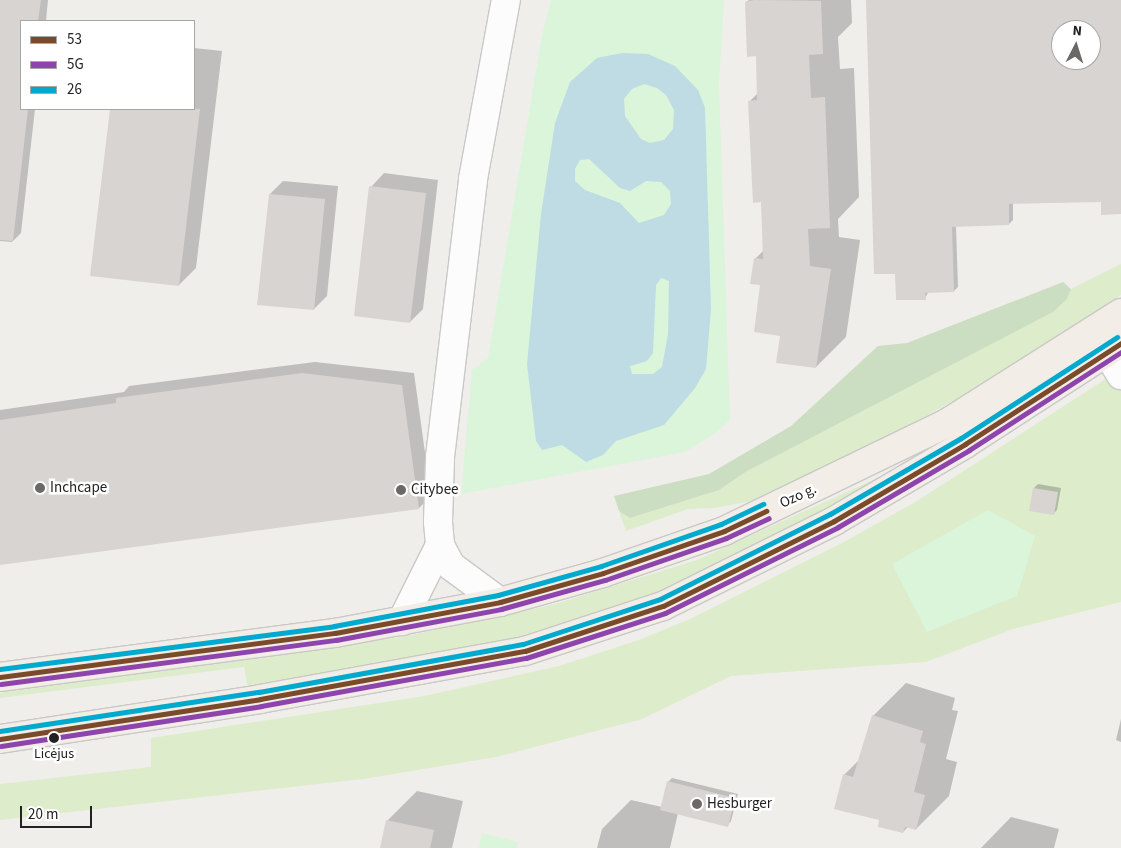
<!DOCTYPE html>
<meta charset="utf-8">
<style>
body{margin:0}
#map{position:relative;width:1121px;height:848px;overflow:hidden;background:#f0eeeb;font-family:"Source Sans 3",sans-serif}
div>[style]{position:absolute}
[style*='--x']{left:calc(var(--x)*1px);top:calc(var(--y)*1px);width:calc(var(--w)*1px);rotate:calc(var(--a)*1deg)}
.grass>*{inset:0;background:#ddeccb}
.forest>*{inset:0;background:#cbdec1}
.park>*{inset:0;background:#daf5da}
.water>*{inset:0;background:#bfdbe3}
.shadow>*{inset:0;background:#0003}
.building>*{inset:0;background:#d7d4d2}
.roads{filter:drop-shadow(1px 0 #c9c8c7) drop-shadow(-1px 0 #c9c8c7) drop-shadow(0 1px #c9c8c7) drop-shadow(0 -1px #c9c8c7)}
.minor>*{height:28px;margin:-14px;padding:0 14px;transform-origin:14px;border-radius:14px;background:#fdfcfc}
.major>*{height:28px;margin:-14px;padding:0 14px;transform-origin:14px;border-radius:14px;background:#f3ede7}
.bus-1>*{height:5px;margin:-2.5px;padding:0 2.5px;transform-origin:2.5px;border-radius:2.5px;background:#7a4b2a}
.bus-2>*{height:5px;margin:-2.5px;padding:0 2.5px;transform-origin:2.5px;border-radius:2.5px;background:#8e44ad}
.bus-3>*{height:5px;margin:-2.5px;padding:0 2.5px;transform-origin:2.5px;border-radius:2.5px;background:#00a9ce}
.dots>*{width:14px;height:14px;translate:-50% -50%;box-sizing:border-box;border:2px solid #fff;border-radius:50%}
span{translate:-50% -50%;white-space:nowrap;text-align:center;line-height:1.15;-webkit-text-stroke:5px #fff;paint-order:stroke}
.bus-label{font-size:14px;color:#222}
.poi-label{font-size:15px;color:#222}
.left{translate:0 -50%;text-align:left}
.street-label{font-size:15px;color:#222}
.legend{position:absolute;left:20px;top:20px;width:175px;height:90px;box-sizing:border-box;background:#fff;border:1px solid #a7a7a7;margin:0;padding:6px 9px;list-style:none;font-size:15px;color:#222}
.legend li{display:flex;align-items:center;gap:10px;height:25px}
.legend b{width:25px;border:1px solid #a7a7a7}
.north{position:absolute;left:1051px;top:20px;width:50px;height:50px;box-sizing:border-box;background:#fff;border:1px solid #a7a7a7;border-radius:50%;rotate:5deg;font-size:14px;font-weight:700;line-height:20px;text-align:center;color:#222}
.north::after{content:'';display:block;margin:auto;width:18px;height:22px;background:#6a6968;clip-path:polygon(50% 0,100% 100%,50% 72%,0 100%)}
.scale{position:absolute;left:20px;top:806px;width:72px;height:22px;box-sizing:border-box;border:2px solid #222;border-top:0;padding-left:6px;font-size:15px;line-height:18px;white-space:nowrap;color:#222;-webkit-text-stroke:4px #fff;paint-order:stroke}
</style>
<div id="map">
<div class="grass">
<div style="clip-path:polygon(1121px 264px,1121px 295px,985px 383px,868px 448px,763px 499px,714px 508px,688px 509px,626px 531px,619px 511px,630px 518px,719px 490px,747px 471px,1067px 299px,1071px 289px)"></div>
<div style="clip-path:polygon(1121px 369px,1121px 602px,1013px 629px,926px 662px,731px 676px,642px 719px,496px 757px,363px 779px,0 820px,0 784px,151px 767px,151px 738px,424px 696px,559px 666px,639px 640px,690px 619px,844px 542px,917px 501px)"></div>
<div style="clip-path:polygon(884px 475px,884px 478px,724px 564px,664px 591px,527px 637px,248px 688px,244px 667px,0 698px,0 693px,407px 636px,555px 604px,697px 560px)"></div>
</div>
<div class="forest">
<div style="clip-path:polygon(1063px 282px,1071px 289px,1067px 299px,1053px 312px,747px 471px,719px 490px,630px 518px,619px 511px,614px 496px,709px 474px,791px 426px,878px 346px,907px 343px)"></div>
</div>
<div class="park">
<div style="clip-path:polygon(551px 0,724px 0,719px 83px,730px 420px,713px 435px,685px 452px,461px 494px,472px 370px,488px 358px,542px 35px)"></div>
<div style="clip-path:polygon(988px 510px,1035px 536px,1017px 596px,927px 632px,892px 564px)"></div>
<div style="clip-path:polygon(482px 833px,518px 842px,517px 848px,479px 848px)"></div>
</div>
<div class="water">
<div style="clip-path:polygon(evenodd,622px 53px,648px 54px,675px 66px,698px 90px,705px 108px,711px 309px,706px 369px,695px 388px,664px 425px,616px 441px,603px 455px,586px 462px,562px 445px,542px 450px,536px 441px,527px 364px,541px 214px,555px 123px,570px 82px,597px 58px,622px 53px,644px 84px,657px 88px,666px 95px,674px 110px,673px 129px,664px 140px,650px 143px,641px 139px,625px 116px,624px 99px,632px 89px,644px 84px,622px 53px,589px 159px,620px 188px,630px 191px,646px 181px,661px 182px,670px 191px,671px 204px,664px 215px,639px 223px,620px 203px,585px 190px,575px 181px,575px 169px,580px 160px,589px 159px,622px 53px,661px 278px,669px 281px,668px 334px,662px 367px,653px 374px,632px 374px,630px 366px,647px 361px,653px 353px,656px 285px,661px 278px)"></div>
</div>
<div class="shadow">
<div style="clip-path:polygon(0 0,48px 0,46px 21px,21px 21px,21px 109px,35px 109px,21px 233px,12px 242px,0 241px)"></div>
<div style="clip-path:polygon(749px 0,851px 0,852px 23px,838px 37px,840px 69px,854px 68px,859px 197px,838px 219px,839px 237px,860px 240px,846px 337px,816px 367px,781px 335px,755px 259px,764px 250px,762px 201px,750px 101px,758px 93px,757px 55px,746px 2px)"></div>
<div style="clip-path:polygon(evenodd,867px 0,1121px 0,1121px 213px,1102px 201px,1013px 203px,1013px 220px,1009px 224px,956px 226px,958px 287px,954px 291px,929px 291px,925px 298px,897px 272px,867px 0,1061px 30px,1091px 30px,1091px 60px,1061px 60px,1061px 30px)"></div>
<div style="clip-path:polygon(194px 48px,222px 51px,196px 268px,179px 285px,92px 275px,112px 109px,194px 109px)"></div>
<div style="clip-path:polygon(384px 173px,438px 180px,423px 309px,410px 322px,371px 187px)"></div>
<div style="clip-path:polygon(283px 181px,338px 186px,327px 296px,314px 309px,270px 194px)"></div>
<div style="clip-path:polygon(315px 362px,414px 373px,431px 496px,419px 508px,0 564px,0 410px,124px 392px,129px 386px)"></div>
<div style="clip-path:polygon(1038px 484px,1061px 488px,1057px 510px,1053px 514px,1034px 488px)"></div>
<div style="clip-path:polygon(906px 683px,955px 698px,952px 710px,958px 711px,946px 759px,957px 762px,949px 796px,916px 829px,908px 827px,903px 832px,881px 819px,844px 775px,860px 759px,873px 716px)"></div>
<div style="clip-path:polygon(1121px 719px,1121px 742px,1116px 740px)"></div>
<div style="clip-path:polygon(672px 778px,738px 794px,731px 821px,727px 826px,678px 813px,670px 848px,597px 848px,602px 829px,631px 800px,662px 807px,668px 782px)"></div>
<div style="clip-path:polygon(417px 791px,463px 801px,452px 848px,381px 848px,388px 820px)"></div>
<div style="clip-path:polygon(1011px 817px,1059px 829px,1054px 848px,981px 848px)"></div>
</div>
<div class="building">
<div style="clip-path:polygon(0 0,41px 0,38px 21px,21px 21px,21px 109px,28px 109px,13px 241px,0 240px)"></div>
<div style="clip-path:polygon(754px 0,821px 1px,823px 54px,809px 55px,811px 98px,825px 97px,830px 228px,808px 229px,810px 266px,831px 269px,816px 368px,776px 363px,780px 336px,754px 332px,760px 285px,750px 284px,754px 258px,763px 259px,761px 202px,753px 203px,748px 101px,757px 100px,756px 56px,747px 57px,745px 2px)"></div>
<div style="clip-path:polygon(evenodd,866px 0,1121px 0,1121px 214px,1101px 215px,1101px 202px,1009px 204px,1009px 225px,952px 227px,954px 292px,925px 293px,926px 300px,896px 300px,895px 274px,874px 274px,866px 0,1061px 30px,1091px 30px,1091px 60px,1061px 60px,1061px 30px)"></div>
<div style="clip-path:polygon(110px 109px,200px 109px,179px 286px,90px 276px)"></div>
<div style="clip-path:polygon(369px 186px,426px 193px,410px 323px,354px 316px)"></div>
<div style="clip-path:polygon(269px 194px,325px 199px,314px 310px,257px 305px)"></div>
<div style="clip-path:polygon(302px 373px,402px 385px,419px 509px,0 565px,0 420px,116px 403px,116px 398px)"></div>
<div style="clip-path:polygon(1033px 488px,1058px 492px,1054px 515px,1029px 511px)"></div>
<div style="clip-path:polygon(872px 715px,923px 731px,920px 742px,926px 744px,914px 792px,925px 795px,916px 830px,905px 827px,903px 833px,878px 827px,879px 820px,834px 809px,843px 774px,853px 777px)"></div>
<div style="clip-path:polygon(667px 781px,735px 798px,728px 827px,660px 810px)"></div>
<div style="clip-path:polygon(386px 820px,434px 830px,430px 848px,380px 848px)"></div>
</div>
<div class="roads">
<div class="minor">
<div style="--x:1107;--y:352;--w:27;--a:59"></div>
<div style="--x:500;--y:602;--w:61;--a:-143.7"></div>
<div style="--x:451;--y:566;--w:24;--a:-118"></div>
<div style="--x:440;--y:545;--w:23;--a:-95"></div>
<div style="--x:438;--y:522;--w:65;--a:-88.2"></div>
<div style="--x:440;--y:457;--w:280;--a:-83.2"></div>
<div style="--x:473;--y:179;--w:182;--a:-79.6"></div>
<div style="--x:402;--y:621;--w:85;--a:-63.4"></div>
</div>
<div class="major">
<div style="--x:0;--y:677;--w:338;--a:-7.5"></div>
<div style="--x:335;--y:633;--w:168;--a:-10.6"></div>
<div style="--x:500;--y:602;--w:107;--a:-15.7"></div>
<div style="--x:603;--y:573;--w:128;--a:-19.1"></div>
<div style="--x:724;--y:531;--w:248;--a:-25.8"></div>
<div style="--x:947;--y:423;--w:206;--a:-32.3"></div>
<div style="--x:0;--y:739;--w:263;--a:-8.7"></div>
<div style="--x:260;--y:699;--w:269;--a:-10.3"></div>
<div style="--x:525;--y:651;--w:145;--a:-18.1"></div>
<div style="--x:663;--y:606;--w:191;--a:-26.4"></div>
<div style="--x:834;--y:521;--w:152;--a:-30.4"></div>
<div style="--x:965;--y:444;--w:186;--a:-32.9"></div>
</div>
</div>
<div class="bus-1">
<div style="--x:0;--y:677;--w:338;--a:-7.5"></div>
<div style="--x:335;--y:633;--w:168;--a:-10.6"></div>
<div style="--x:500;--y:602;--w:107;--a:-15.7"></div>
<div style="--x:603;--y:573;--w:128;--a:-19.1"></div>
<div style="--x:724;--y:531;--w:47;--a:-25.5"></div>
<div style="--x:0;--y:739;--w:263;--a:-8.7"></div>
<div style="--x:260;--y:699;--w:269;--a:-10.3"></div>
<div style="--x:525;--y:651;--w:145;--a:-18.1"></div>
<div style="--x:663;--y:606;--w:191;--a:-26.4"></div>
<div style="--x:834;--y:521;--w:152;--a:-30.4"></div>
<div style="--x:965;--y:444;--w:186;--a:-32.9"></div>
</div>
<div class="bus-2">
<div style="--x:1;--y:684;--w:338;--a:-7.5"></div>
<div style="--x:336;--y:640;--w:168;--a:-10.6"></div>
<div style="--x:501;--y:609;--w:108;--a:-15.6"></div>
<div style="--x:605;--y:580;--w:128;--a:-19.1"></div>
<div style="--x:726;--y:538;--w:47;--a:-24.9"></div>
<div style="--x:1;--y:746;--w:263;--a:-8.7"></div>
<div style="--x:261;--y:706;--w:269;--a:-10.3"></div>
<div style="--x:526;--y:658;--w:146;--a:-17.9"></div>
<div style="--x:665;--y:613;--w:193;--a:-26.4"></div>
<div style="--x:838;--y:527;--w:152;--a:-30.4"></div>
<div style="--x:969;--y:450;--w:181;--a:-32.8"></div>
</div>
<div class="bus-3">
<div style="--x:0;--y:669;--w:337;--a:-7.3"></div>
<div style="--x:334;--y:626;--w:167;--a:-10.7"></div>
<div style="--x:498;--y:595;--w:107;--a:-15.7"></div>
<div style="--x:601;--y:566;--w:127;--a:-19.3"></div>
<div style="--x:721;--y:524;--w:47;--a:-25.5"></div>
<div style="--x:0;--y:731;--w:262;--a:-8.6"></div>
<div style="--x:259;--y:692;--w:268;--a:-10.3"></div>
<div style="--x:523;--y:644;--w:144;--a:-18.2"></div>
<div style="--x:660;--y:599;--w:190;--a:-26.6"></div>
<div style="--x:830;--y:514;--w:151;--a:-30.1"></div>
<div style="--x:961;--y:438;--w:186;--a:-32.9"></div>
</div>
<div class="dots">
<div style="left:40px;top:488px;background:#6a6968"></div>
<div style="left:401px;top:490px;background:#6a6968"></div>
<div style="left:54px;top:738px;background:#222"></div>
<div style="left:697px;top:804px;background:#6a6968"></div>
</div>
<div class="bus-label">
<span style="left:54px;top:754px">Licėjus</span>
</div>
<div class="poi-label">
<span class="left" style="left:50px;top:488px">Inchcape</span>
<span class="left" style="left:411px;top:490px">Citybee</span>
<span class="left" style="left:707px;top:804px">Hesburger</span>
</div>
<div class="street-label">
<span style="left:798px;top:496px;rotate:-25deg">Ozo g.</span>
</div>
<ul class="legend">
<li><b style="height:6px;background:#7a4b2a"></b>53</li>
<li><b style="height:6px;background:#8e44ad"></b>5G</li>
<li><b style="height:6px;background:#00a9ce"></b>26</li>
</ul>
<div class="north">N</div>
<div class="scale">20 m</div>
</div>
